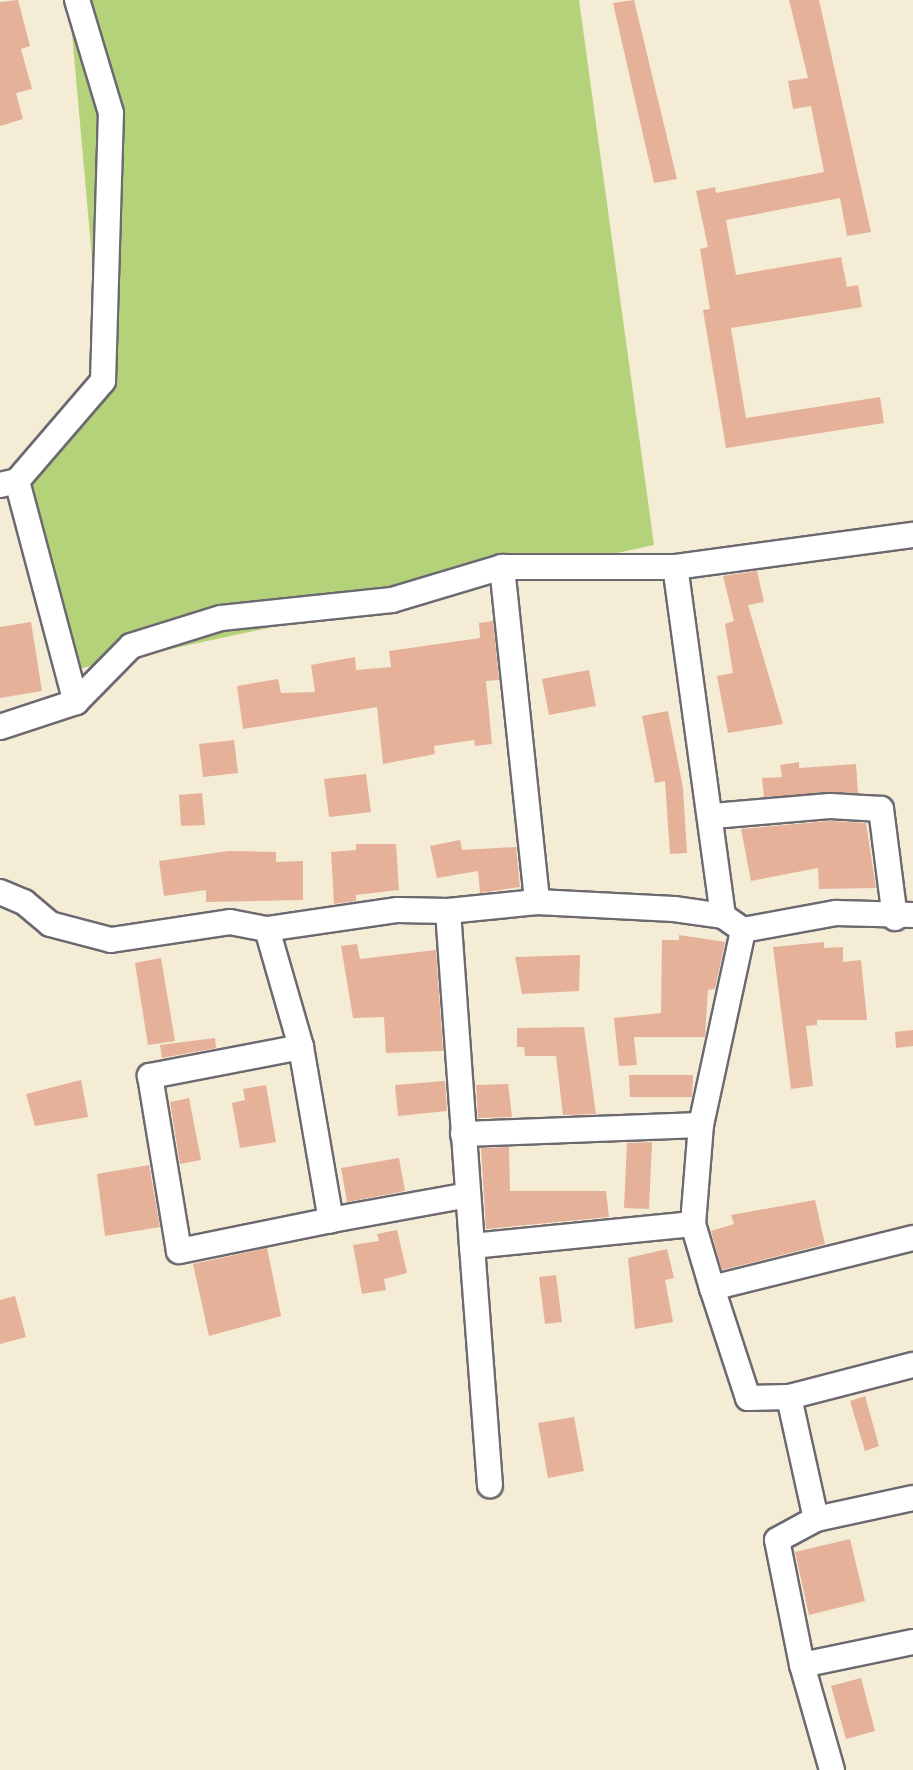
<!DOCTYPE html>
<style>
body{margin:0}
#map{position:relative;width:913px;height:1770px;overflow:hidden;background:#f5ecd6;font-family:"IM FELL French Canon",serif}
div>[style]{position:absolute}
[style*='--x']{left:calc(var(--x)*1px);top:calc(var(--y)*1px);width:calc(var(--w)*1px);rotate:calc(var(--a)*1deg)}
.green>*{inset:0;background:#b3d279}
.building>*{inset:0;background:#e5b199}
.roads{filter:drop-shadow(2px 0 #6c6971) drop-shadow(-2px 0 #6c6971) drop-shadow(0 2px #6c6971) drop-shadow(0 -2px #6c6971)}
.minor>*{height:24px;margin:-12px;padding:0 12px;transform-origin:12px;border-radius:12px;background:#fff}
span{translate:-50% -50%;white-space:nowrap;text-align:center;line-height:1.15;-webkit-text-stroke:6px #fbf7ec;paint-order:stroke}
</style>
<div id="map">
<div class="green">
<div style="clip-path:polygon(69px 0,579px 0,654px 545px,68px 671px,17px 481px,103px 381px)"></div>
</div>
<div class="building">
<div style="clip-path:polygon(18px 0,30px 46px,21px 49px,32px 89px,16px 93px,23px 119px,0 126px,0 2px)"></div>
<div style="clip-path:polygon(634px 0,677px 179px,654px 183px,613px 3px)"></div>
<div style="clip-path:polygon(789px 0,819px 0,871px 232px,847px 236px,840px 198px,726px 220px,736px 275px,841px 257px,847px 287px,858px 285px,862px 307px,731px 328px,746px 418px,880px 397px,884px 423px,726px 448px,703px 310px,710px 309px,700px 249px,708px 247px,696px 191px,715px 187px,716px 193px,824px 172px,811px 106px,793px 109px,788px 81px,808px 78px)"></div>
<div style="clip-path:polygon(757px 571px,764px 602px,748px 605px,783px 724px,728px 733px,717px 676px,733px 673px,725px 624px,734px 621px,723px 576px)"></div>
<div style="clip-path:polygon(493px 621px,499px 680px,486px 681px,492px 744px,475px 746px,474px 740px,434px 746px,435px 754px,383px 764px,377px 707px,243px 729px,237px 686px,278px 679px,281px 693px,315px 692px,311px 665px,355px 657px,356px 670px,391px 667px,389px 651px,480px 638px,479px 623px)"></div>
<div style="clip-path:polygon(31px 622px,42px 691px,0 698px,0 627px)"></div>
<div style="clip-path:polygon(589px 670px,596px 706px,549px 715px,542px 679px)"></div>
<div style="clip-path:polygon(668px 711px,683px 788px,687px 853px,670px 854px,665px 781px,655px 783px,642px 716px)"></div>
<div style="clip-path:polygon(234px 740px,238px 773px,203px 777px,199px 744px)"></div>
<div style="clip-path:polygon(799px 762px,799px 768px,856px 764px,858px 793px,764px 797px,762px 778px,782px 777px,780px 765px)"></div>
<div style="clip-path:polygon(366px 774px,371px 812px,329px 817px,324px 779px)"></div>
<div style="clip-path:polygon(202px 793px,205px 825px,181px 826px,179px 795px)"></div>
<div style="clip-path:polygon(830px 821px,866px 823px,876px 888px,819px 889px,818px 868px,751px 881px,741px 829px)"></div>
<div style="clip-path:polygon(460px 840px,462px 850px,516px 847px,520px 887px,480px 893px,478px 871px,437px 878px,430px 846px)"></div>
<div style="clip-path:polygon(356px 844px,396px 844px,399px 890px,356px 895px,356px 901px,334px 904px,331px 852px,356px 850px)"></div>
<div style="clip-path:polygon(228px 851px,276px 852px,276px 862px,303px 861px,303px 900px,206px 902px,206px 890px,164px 896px,159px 861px)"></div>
<div style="clip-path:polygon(679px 935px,725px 942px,715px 989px,708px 990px,705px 1037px,634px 1037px,637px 1065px,619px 1066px,614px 1018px,661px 1013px,662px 940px,679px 940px)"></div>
<div style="clip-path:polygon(824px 942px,824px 948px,843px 947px,843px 962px,861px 960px,867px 1020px,817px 1020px,817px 1025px,806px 1026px,813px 1086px,791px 1089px,773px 947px)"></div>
<div style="clip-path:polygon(357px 944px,360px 959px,436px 950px,443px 1051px,386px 1053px,384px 1017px,353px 1018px,341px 946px)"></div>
<div style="clip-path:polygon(580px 955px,579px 991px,522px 994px,515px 957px)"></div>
<div style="clip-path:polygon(161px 958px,175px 1041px,148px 1045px,135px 963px)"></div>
<div style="clip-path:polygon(584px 1027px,596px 1114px,563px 1115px,556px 1056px,525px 1056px,524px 1047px,517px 1047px,517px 1028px)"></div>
<div style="clip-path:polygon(913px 1030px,913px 1046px,896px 1048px,895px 1032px)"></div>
<div style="clip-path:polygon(215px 1038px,216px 1048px,162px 1058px,160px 1045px)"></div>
<div style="clip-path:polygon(629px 1075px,693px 1075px,692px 1097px,630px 1097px)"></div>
<div style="clip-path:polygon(81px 1080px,88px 1117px,35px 1126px,26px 1094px)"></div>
<div style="clip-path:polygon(445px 1081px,447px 1111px,398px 1116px,395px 1085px)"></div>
<div style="clip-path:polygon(508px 1084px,512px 1117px,478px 1118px,476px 1085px)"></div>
<div style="clip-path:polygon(266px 1085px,276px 1142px,240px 1148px,232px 1103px,245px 1100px,243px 1089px)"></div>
<div style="clip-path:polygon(189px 1098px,201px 1160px,180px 1164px,170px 1102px)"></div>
<div style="clip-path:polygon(652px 1142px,649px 1209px,624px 1208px,627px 1143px)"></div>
<div style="clip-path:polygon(509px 1147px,510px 1191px,606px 1191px,609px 1217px,486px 1229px,481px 1148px)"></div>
<div style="clip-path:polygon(399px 1158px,405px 1191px,347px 1202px,341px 1168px)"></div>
<div style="clip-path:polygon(149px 1165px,160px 1227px,105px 1236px,97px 1174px)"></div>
<div style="clip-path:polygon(815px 1200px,825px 1244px,722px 1270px,711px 1231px,734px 1224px,731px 1215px)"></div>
<div style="clip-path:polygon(397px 1230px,407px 1273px,384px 1279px,386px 1290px,362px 1294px,353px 1245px,379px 1241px,377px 1234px)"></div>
<div style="clip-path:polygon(267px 1248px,281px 1316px,209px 1336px,193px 1264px)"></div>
<div style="clip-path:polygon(667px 1249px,674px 1278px,665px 1280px,673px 1322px,635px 1329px,628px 1258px)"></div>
<div style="clip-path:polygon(556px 1275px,562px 1322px,545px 1324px,539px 1277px)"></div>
<div style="clip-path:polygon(15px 1296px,26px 1337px,0 1344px,0 1300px)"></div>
<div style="clip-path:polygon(865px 1396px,879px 1446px,865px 1451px,850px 1401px)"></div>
<div style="clip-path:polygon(574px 1417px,584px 1471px,548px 1478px,538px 1423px)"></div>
<div style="clip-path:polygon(850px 1539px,865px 1601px,809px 1615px,795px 1552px)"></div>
<div style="clip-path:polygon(861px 1678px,875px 1731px,846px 1739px,831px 1686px)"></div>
</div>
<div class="roads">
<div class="minor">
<div style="--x:17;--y:481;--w:229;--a:75.1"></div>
<div style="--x:0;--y:485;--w:17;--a:-13"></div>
<div style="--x:17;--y:481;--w:132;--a:-49.3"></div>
<div style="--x:103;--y:381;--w:268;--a:-88.3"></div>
<div style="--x:111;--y:113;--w:118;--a:-106.7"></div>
<div style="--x:502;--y:567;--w:337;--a:84"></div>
<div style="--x:0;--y:727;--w:80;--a:-18.2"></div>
<div style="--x:76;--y:702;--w:78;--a:-45.5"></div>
<div style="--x:131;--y:646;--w:94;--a:-17.3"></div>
<div style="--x:221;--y:618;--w:172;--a:-6"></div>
<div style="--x:392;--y:600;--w:115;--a:-16.7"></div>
<div style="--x:502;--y:567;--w:173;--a:0"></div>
<div style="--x:713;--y:816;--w:117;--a:-4.9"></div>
<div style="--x:830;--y:806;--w:51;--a:3.4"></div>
<div style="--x:881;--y:809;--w:110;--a:82.7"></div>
<div style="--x:0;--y:892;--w:26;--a:23"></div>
<div style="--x:24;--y:902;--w:34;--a:40"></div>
<div style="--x:50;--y:924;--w:63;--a:14.7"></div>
<div style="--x:111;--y:940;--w:120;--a:-8.6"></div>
<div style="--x:230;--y:922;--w:38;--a:11"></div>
<div style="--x:267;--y:929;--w:132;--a:-8.3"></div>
<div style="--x:398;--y:910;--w:50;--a:1.1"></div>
<div style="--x:448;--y:911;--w:89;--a:-5.8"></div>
<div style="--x:537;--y:902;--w:137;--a:2.9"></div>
<div style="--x:674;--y:909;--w:49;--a:8.1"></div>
<div style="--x:723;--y:916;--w:24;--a:35"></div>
<div style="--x:743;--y:930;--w:95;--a:-10.4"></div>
<div style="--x:836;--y:913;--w:77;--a:1.5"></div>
<div style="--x:448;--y:911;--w:336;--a:85.9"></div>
<div style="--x:472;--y:1246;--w:222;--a:-5.7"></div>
<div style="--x:723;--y:916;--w:352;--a:-97.8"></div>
<div style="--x:675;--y:567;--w:240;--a:-7.7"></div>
<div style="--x:267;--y:929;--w:123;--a:73.9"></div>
<div style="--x:301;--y:1047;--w:176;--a:80.2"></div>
<div style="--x:331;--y:1220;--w:139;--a:-10.3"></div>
<div style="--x:301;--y:1047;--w:154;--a:169.1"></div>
<div style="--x:150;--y:1076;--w:177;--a:80.6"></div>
<div style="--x:179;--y:1251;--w:155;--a:-11.5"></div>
<div style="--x:463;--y:1134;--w:238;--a:-2.2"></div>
<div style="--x:472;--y:1246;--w:240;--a:85.7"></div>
<div style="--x:712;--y:1288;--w:67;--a:-106.5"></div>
<div style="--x:693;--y:1224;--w:99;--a:-85.4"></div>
<div style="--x:701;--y:1125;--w:199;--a:-77.8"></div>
<div style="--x:789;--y:1397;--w:41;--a:178.6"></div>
<div style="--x:748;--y:1398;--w:116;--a:-108.1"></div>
<div style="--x:712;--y:1288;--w:207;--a:-14"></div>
<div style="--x:816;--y:1519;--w:125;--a:-102.5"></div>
<div style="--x:789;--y:1397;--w:128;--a:-14.5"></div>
<div style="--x:802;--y:1665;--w:113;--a:-11.7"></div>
<div style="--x:832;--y:1770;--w:109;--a:-105.9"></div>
<div style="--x:802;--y:1665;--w:127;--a:-101.3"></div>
<div style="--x:777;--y:1540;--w:44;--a:-28.3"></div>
<div style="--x:816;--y:1519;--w:99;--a:-12.2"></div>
</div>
</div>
</div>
